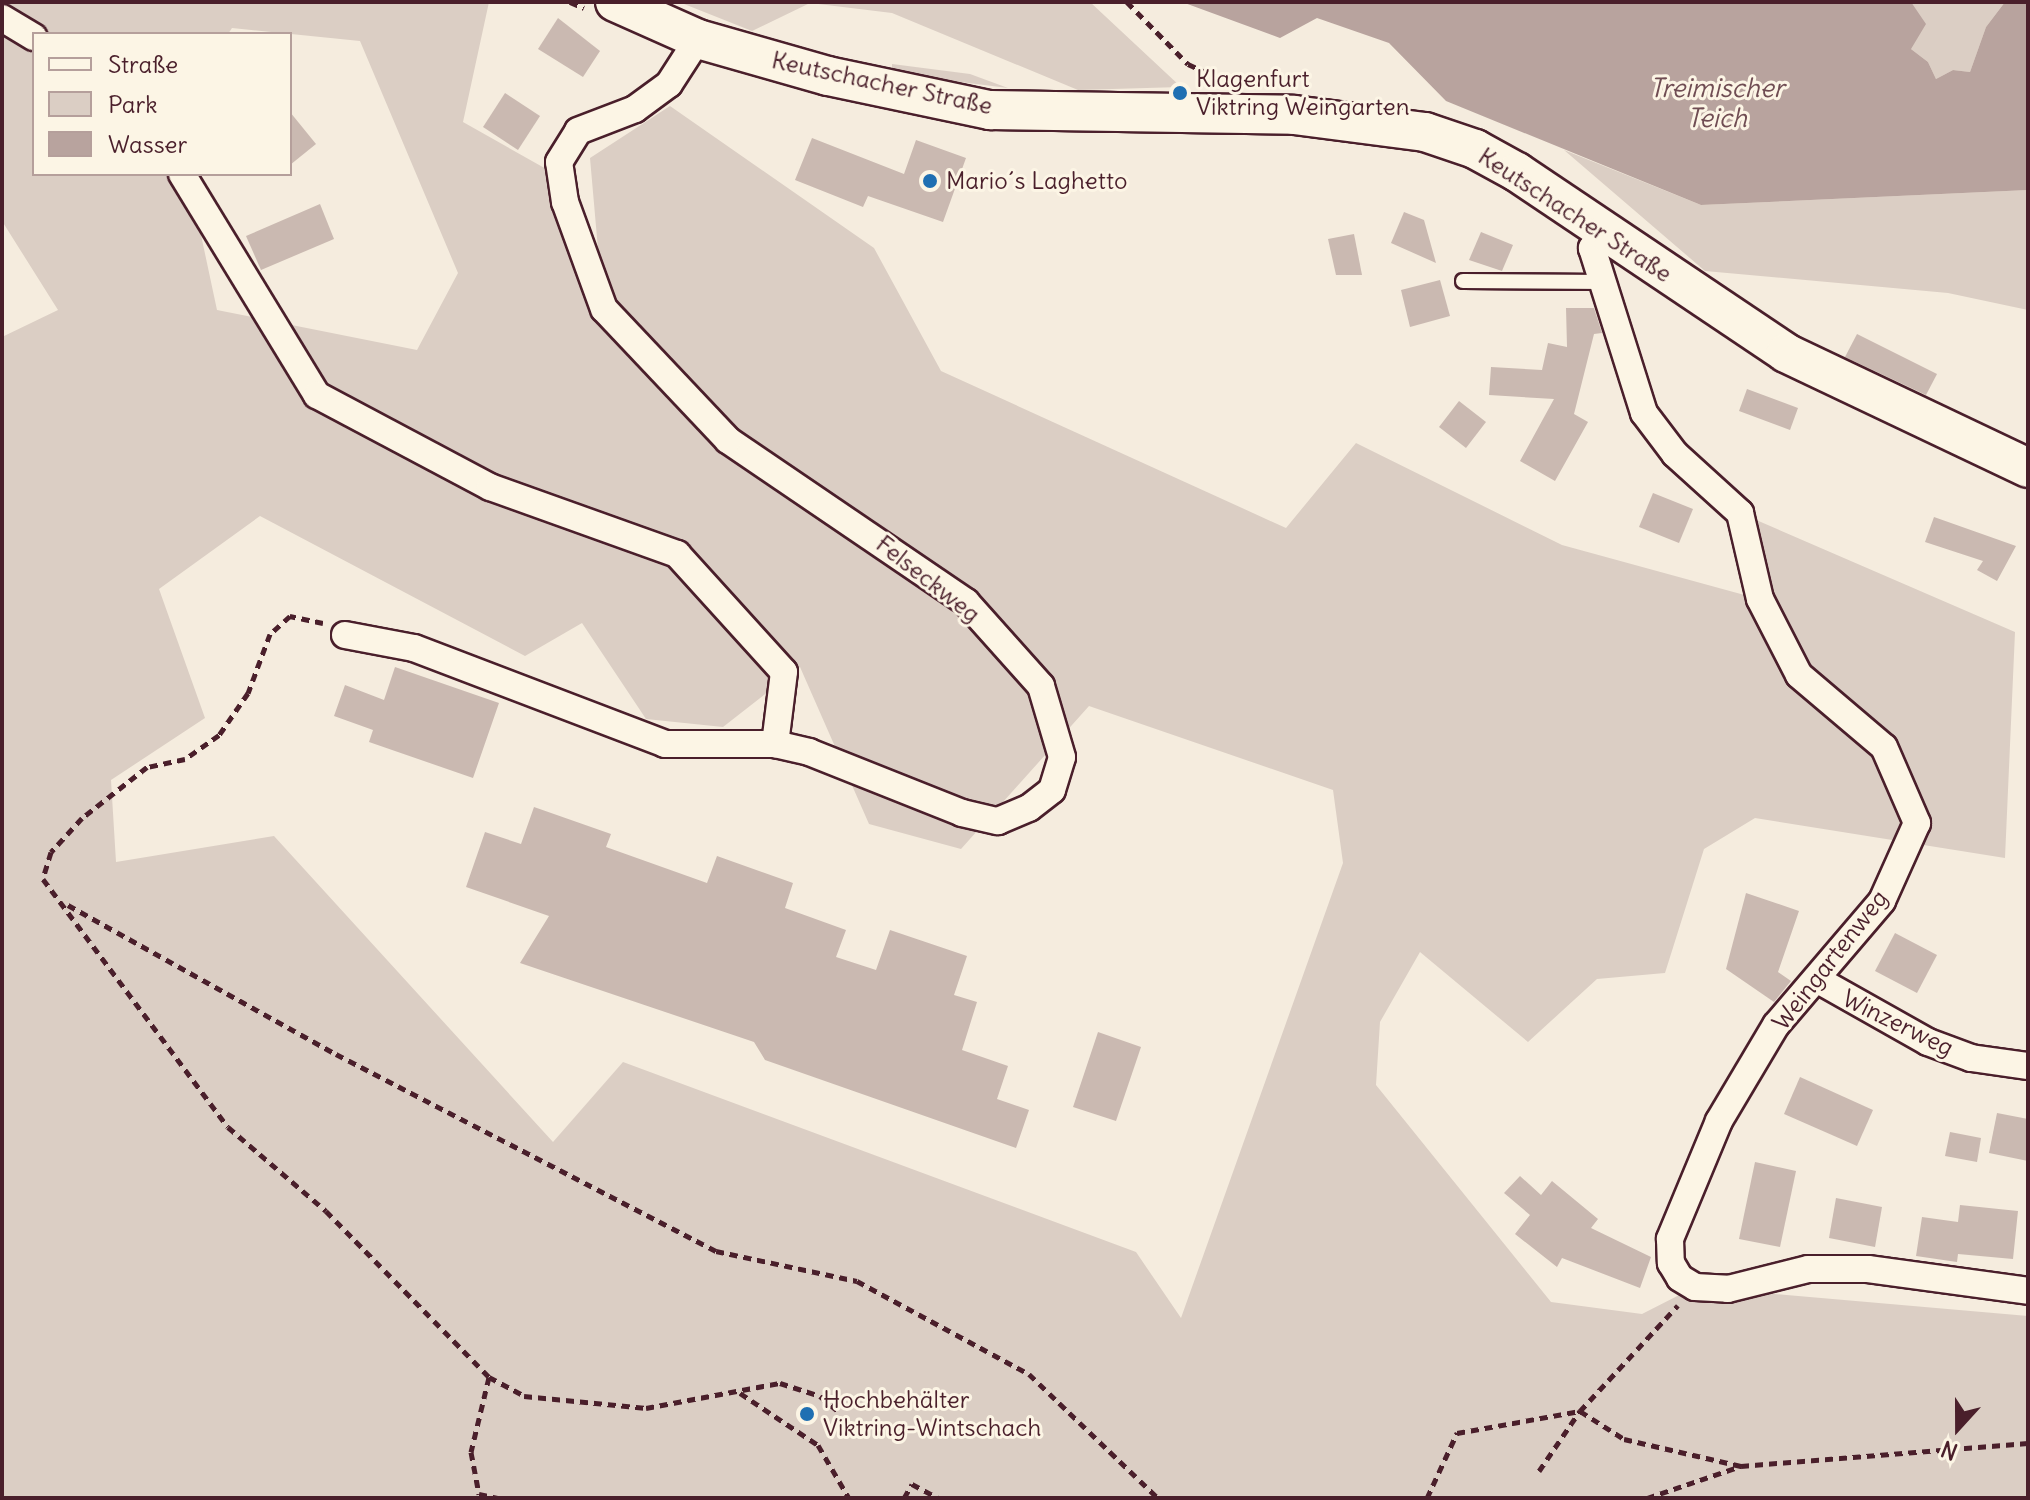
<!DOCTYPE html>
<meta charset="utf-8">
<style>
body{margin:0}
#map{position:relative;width:2030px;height:1500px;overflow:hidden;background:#f5ecde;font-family:Delius,sans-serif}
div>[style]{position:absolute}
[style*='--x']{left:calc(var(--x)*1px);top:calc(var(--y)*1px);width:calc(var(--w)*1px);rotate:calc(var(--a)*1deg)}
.green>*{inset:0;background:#dbcec4}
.water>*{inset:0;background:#b8a39e}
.building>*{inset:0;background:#cab9b1}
.path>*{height:5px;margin-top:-2.5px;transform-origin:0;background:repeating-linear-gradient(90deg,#4a1f2b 0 8px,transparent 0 14px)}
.roads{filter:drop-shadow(2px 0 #4a1f2b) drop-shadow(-2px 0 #4a1f2b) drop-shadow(0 2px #4a1f2b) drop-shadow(0 -2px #4a1f2b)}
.service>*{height:14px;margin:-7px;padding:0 7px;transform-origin:7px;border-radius:7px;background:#fcf5e5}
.minor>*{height:26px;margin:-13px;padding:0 13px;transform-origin:13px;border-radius:13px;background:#fcf5e5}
.secondary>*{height:38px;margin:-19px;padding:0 19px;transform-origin:19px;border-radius:19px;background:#fcf5e5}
.dots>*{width:22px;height:22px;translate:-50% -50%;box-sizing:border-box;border:4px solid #fcf5e5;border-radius:50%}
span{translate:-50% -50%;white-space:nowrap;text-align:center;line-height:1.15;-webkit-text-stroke:6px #fcf5e5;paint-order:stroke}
.poi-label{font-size:24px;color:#4a1f2b}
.left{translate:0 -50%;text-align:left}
.street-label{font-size:24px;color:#4a1f2b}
.water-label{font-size:26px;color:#704d53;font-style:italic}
.frame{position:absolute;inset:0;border:4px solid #4a1f2b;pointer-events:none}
.legend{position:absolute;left:32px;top:32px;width:260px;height:144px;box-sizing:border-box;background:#fcf5e5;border:2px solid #b59f9b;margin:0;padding:10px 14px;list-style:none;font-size:24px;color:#4a1f2b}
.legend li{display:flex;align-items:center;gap:16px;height:40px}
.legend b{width:40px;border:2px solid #b59f9b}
.north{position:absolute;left:1918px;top:1388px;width:80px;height:80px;-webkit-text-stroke:6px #fcf5e5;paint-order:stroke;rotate:201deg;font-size:22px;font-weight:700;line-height:32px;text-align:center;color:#4a1f2b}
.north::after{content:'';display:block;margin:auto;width:28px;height:36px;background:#4a1f2b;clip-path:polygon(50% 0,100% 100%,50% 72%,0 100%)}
</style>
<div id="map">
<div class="green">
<div style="clip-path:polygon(evenodd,2px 2px,489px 2px,463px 122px,548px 170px,603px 306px,590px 158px,670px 106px,874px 248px,941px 371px,1286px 528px,1356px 443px,1562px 545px,1759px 599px,1740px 513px,2015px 632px,2005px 858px,1755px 818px,1704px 849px,1665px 973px,1597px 979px,1528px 1042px,1420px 952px,1380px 1022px,1376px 1085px,1551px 1302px,1642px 1314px,1695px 1287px,2028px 1316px,2028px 1498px,2px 1498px,2px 337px,58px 310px,2px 221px,2px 2px,232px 28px,360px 41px,458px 273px,417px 350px,217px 310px,188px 174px,34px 174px,34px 34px,228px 34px,232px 28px,2px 2px,260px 516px,525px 656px,582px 623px,646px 719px,723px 727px,800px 667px,869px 824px,961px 849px,1089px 706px,1333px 790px,1343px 863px,1181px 1318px,1136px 1252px,623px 1062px,553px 1142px,274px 836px,116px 862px,111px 780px,205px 718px,159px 589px,260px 516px)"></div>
<div style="clip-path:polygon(679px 2px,1090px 2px,1181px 87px,1078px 90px,892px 13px,810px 3px,752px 31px)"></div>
<div style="clip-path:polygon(1911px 2px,2005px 2px,1986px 27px,1970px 72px,1953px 70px,1936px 79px,1928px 62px,1911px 49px)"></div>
<div style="clip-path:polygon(892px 64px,970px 74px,1008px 88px,913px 76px,892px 70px)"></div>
<div style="clip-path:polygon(1564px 150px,1701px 205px,2028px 190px,2028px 310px,1948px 293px,1705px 271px)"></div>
</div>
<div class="water">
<div style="clip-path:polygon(1182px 2px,1911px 2px,1926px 24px,1911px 49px,1928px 62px,1936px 79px,1953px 70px,1970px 72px,1986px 27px,2005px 2px,2028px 2px,2028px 190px,1701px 205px,1446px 101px,1389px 43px,1317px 18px,1280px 38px)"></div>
</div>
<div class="building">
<div style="clip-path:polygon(558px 18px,600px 51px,583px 77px,538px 49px)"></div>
<div style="clip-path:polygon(505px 93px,540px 116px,518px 150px,483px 127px)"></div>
<div style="clip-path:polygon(290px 112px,316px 144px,290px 165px)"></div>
<div style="clip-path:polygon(812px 138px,904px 174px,916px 140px,966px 158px,943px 222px,868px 196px,863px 207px,795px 180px)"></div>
<div style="clip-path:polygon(320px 204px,334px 239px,261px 270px,246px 236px)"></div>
<div style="clip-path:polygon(1404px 212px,1424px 220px,1436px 263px,1391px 243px)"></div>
<div style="clip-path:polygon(1481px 232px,1513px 245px,1502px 271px,1469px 260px)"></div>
<div style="clip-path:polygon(1354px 234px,1362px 275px,1336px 275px,1328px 239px)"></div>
<div style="clip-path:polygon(1440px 280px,1450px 316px,1410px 327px,1401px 290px)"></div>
<div style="clip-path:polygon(1566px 308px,1594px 308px,1602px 333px,1594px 334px,1574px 414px,1588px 422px,1555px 481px,1520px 461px,1554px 399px,1489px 395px,1491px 367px,1542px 370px,1548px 343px,1567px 347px)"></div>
<div style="clip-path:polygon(1857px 334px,1937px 374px,1926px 395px,1845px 357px)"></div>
<div style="clip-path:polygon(1747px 389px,1798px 408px,1790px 430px,1739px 411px)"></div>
<div style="clip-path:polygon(1459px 401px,1486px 422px,1466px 448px,1439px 427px)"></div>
<div style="clip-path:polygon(1653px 493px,1693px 509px,1679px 543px,1639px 527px)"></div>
<div style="clip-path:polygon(1934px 517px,2016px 546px,1997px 581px,1977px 570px,1983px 561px,1925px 542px)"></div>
<div style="clip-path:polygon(395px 667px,499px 703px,473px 778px,369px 742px,373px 730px,334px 716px,345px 685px,384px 700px)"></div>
<div style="clip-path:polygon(534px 807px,611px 834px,606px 847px,707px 883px,717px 856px,793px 883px,785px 908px,846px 930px,836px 957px,876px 970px,890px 930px,967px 956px,954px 995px,977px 1002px,962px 1050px,1008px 1066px,997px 1099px,1029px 1110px,1016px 1148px,765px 1060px,754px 1042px,520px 963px,549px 916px,466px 887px,485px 832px,521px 844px)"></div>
<div style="clip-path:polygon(1746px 893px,1799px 911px,1778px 972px,1791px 981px,1774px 1002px,1726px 969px)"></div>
<div style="clip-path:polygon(1895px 933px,1937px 955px,1917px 993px,1875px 971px)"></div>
<div style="clip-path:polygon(1098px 1032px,1141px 1047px,1116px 1121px,1073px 1107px)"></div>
<div style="clip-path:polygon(1800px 1077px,1873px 1110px,1857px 1146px,1784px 1114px)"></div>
<div style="clip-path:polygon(1997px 1113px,2028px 1119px,2028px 1161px,1989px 1153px)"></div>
<div style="clip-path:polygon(1950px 1132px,1981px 1138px,1977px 1162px,1945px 1156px)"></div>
<div style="clip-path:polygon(1755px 1162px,1796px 1171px,1780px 1247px,1739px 1239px)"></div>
<div style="clip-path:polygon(1520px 1176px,1541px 1195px,1552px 1181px,1598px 1219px,1591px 1228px,1651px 1257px,1640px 1288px,1562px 1258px,1557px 1267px,1515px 1234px,1530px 1215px,1504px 1193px)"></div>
<div style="clip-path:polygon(1836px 1198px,1882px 1207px,1875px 1247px,1829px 1238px)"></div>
<div style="clip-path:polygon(1960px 1205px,2018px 1211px,2013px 1259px,1958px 1254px,1957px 1262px,1916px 1256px,1922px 1217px,1958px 1222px)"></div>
</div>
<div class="path">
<div style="--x:570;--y:2;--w:15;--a:23"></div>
<div style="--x:1127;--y:2;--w:87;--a:45.5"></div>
<div style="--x:1188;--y:64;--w:38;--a:25"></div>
<div style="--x:323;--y:623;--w:34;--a:-168"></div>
<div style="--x:290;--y:616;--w:27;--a:138"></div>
<div style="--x:270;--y:634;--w:63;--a:110.4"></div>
<div style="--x:248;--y:693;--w:51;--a:124.6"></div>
<div style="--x:219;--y:735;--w:42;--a:144.8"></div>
<div style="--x:185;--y:759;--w:39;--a:168"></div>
<div style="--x:147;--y:767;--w:83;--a:141.9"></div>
<div style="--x:82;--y:818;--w:46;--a:132.4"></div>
<div style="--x:51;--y:852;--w:28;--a:107"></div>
<div style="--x:43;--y:879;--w:309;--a:53.3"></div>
<div style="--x:228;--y:1127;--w:129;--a:40.6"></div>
<div style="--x:326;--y:1211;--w:233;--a:45.5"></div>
<div style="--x:489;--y:1377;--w:40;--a:28"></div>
<div style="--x:524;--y:1396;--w:123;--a:5.6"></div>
<div style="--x:646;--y:1408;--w:136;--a:-10.6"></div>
<div style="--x:780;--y:1383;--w:42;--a:18"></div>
<div style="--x:820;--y:1396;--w:25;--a:40"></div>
<div style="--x:68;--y:905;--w:307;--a:29.1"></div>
<div style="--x:336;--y:1054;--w:428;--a:27.4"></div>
<div style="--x:716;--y:1251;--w:144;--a:12"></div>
<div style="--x:857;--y:1281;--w:196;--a:28.4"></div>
<div style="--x:1029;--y:1374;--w:179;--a:43.9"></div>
<div style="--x:489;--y:1377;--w:77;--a:103.5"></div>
<div style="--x:471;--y:1452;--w:43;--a:79.2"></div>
<div style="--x:479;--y:1494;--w:19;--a:12"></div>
<div style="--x:740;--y:1393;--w:94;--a:33.7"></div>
<div style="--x:818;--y:1445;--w:61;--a:59.7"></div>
<div style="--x:1539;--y:1471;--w:73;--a:-55.7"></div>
<div style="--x:1580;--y:1411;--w:144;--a:-47.2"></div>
<div style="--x:904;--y:1498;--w:16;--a:-60"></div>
<div style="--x:912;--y:1484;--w:30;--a:28"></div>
<div style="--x:1427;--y:1498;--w:72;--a:-65.2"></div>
<div style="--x:1457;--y:1433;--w:125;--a:-10.1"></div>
<div style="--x:1580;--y:1411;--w:52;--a:32.5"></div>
<div style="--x:1624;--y:1439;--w:120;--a:13"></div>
<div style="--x:1741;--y:1466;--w:288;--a:-4.6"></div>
<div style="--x:1647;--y:1498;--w:99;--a:-18.8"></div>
</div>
<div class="roads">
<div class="service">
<div style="--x:1463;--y:281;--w:143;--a:0.4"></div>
</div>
<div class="minor">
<div style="--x:2;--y:18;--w:37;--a:31"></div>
<div style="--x:182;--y:174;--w:259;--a:58.6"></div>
<div style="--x:317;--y:395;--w:196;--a:28"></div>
<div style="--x:490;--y:487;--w:199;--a:19.7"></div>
<div style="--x:677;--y:554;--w:159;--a:47.8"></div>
<div style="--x:784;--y:672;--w:73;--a:97.1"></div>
<div style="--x:1606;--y:234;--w:20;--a:135"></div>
<div style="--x:1592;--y:248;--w:173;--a:72.5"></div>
<div style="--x:1644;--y:413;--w:51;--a:52.9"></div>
<div style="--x:1675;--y:454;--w:88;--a:42.2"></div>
<div style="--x:1740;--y:513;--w:88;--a:76.9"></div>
<div style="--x:1760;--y:599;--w:85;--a:62.8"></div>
<div style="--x:1799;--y:675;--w:111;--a:40.3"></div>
<div style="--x:1884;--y:747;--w:83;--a:66.5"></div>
<div style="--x:1917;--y:823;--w:85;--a:114.2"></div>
<div style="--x:1882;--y:901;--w:163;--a:130.5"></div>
<div style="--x:1776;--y:1025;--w:112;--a:120.7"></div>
<div style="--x:1719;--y:1121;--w:128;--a:112.6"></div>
<div style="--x:1670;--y:1239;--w:24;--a:88"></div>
<div style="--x:1671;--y:1263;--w:17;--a:59"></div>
<div style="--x:1680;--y:1278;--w:17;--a:31"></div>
<div style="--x:1695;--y:1287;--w:33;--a:3"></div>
<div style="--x:1728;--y:1289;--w:82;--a:-14"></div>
<div style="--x:1808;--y:1269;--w:60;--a:0"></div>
<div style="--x:1868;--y:1269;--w:162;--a:7.8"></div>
<div style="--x:345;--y:635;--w:70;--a:10.7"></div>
<div style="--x:414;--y:648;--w:269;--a:20.9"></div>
<div style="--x:665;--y:744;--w:110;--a:0"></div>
<div style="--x:775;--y:744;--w:35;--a:13"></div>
<div style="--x:809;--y:752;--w:165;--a:21.7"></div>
<div style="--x:962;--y:813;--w:37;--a:13"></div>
<div style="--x:998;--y:821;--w:34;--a:-23"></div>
<div style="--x:1029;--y:808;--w:29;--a:-38"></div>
<div style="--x:1052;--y:790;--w:34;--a:-73"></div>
<div style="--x:1062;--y:757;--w:74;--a:-106.5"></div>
<div style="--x:1041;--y:686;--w:113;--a:-131.8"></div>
<div style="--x:966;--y:602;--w:288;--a:-145.8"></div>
<div style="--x:728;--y:440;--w:180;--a:-133.4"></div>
<div style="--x:604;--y:309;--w:114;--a:-110"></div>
<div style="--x:565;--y:202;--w:40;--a:-98.5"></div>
<div style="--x:559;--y:162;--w:36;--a:-58"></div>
<div style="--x:578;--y:131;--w:61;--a:-21.1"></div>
<div style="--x:635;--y:109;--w:42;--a:-36.3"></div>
<div style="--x:669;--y:84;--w:54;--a:-57.2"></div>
<div style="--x:1818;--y:980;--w:126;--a:29.4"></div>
<div style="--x:1928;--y:1042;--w:46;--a:20.4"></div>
<div style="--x:1971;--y:1058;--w:58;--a:8"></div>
</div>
<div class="secondary">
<div style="--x:615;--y:2;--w:91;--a:24"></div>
<div style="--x:698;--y:39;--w:135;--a:15.9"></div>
<div style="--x:828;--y:76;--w:166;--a:11.9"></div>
<div style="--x:990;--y:110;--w:304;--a:0.9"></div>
<div style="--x:1294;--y:115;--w:132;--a:7.4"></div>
<div style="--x:1425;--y:132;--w:53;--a:18.8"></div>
<div style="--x:1475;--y:149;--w:48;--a:28.7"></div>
<div style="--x:1517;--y:172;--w:324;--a:33.9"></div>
<div style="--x:1786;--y:353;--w:268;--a:25.4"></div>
</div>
</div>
<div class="dots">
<div style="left:1180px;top:93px;background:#1f6fb2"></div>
<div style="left:930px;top:181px;background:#1f6fb2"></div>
<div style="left:807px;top:1414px;background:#1f6fb2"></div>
</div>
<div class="poi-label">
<span class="left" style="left:1196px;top:93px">Klagenfurt<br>Viktring Weingarten</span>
<span class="left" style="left:946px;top:181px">Mario´s Laghetto</span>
<span class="left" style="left:823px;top:1414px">Hochbehälter<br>Viktring-Wintschach</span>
</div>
<div class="street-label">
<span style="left:882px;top:83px;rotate:12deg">Keutschacher Straße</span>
<span style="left:1575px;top:215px;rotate:33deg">Keutschacher Straße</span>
<span style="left:928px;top:579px;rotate:38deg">Felseckweg</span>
<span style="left:1830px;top:960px;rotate:-52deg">Weingartenweg</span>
<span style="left:1898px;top:1023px;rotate:26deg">Winzerweg</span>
</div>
<div class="water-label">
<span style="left:1717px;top:103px">Treimischer<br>Teich</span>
</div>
<div class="frame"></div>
<ul class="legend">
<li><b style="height:10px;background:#fcf5e5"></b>Straße</li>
<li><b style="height:22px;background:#dbcec4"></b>Park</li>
<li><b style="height:22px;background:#b8a39e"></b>Wasser</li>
</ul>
<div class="north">N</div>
</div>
